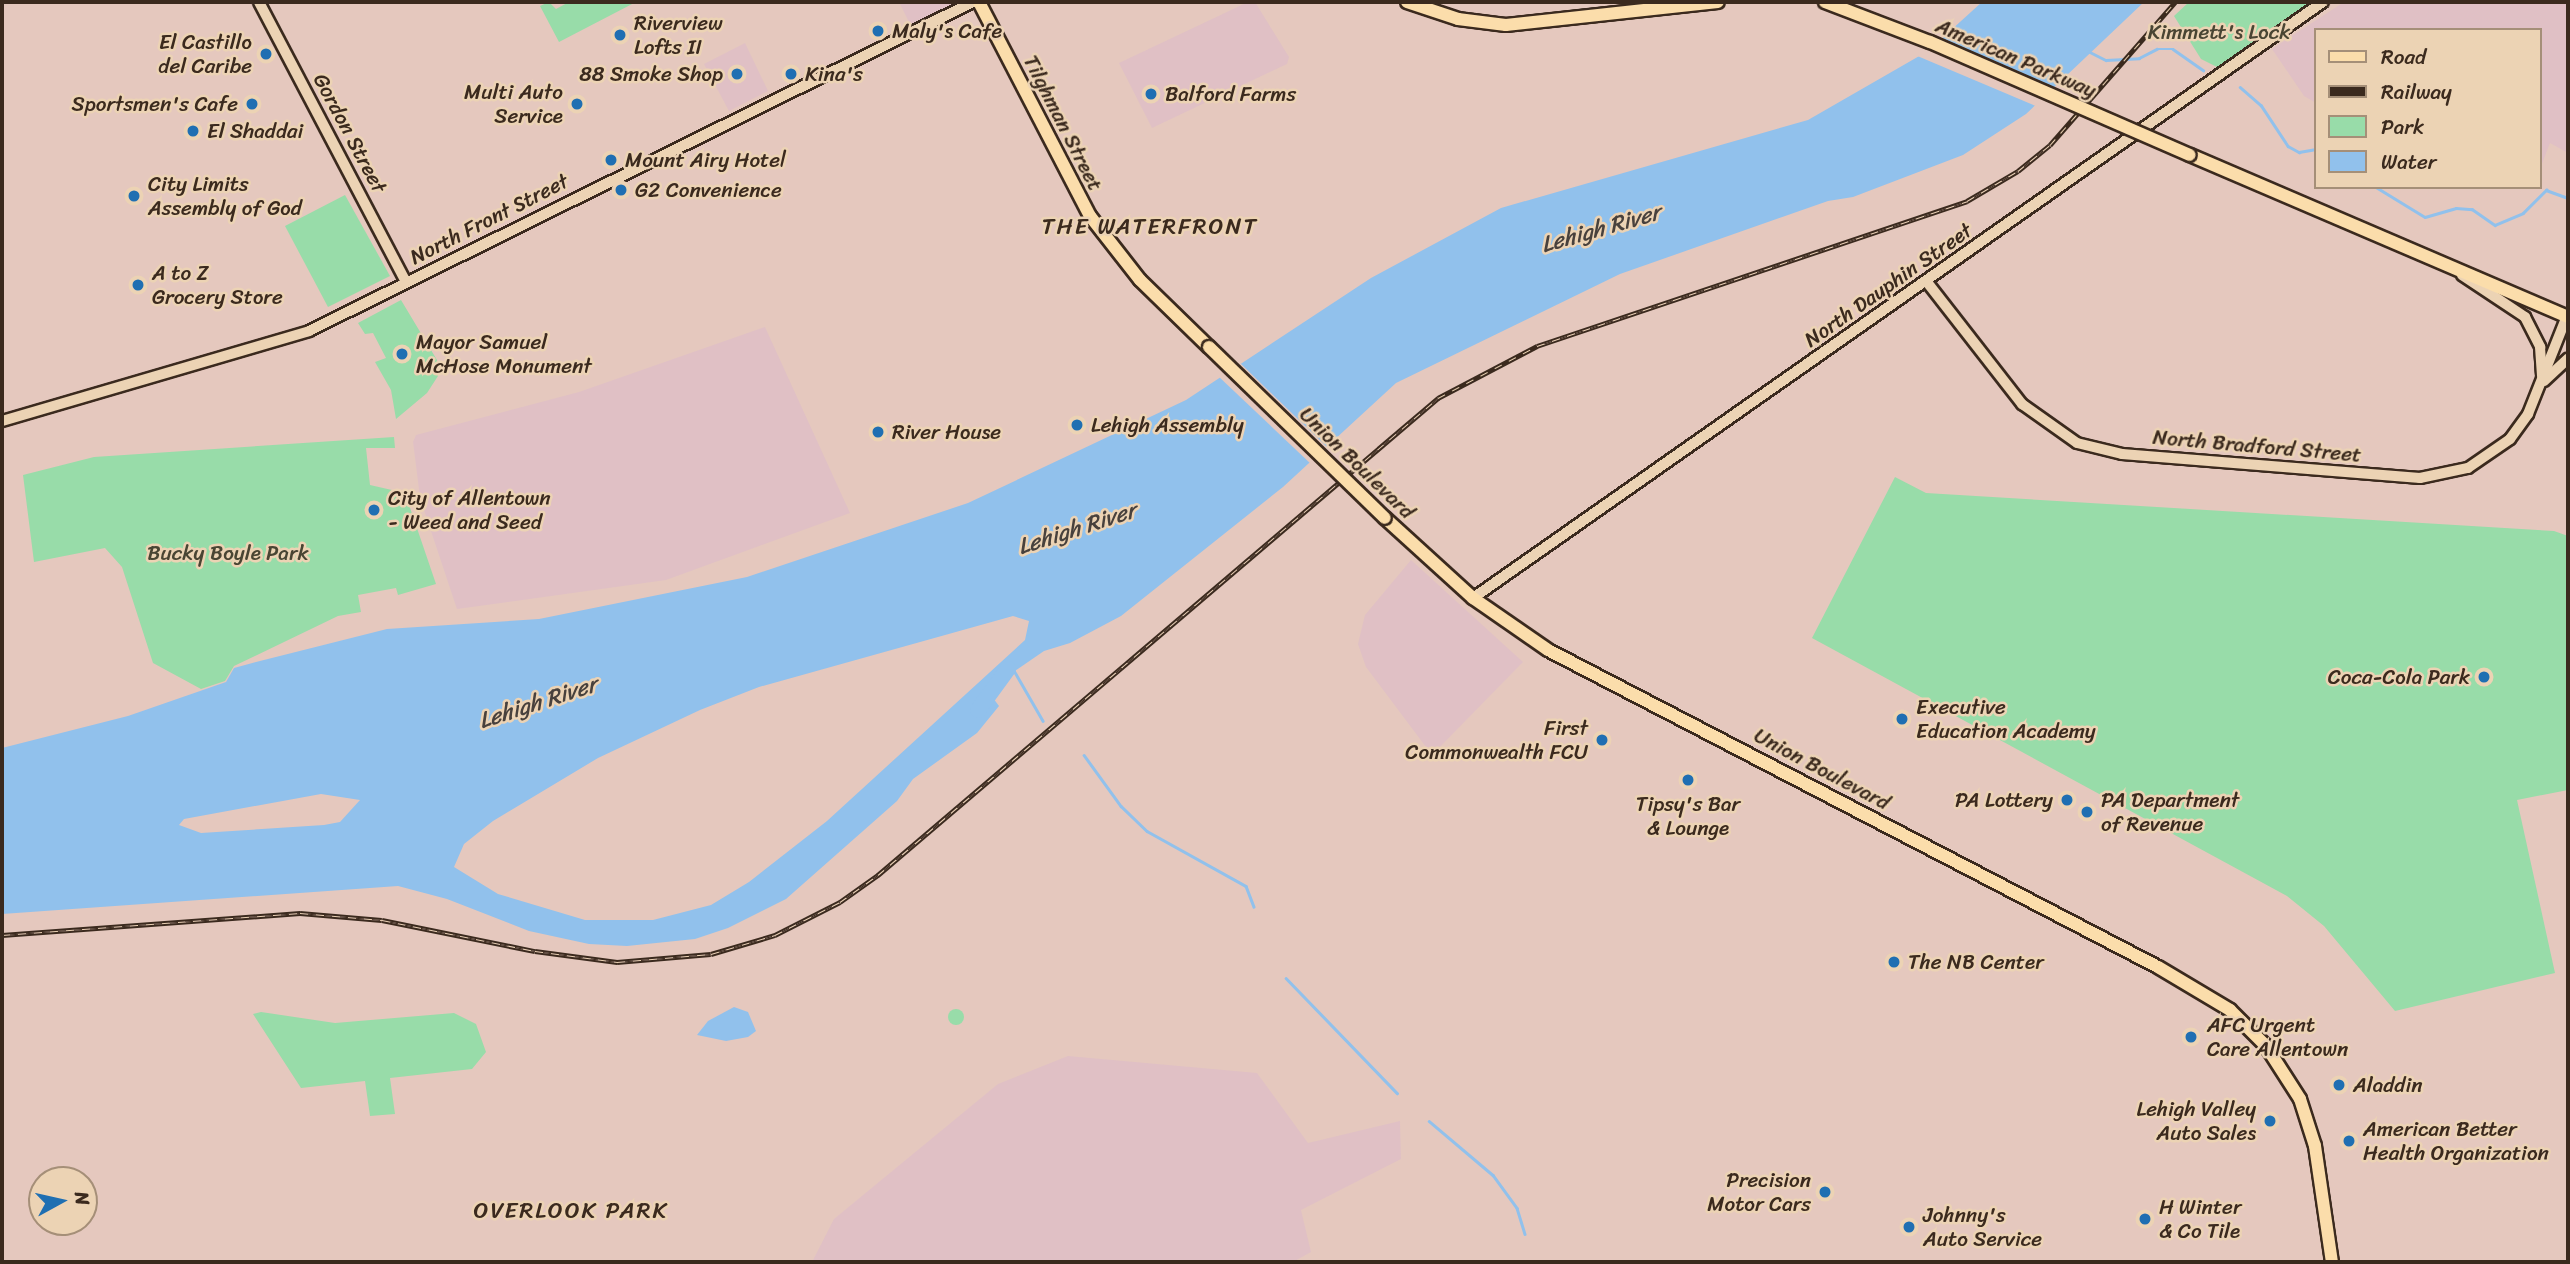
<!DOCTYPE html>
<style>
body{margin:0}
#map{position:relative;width:2570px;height:1264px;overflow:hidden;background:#e5c8be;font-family:Sriracha,sans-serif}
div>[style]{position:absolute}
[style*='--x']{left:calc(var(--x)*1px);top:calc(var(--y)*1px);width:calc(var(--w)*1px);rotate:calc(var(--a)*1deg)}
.built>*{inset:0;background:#e0c0c5}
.green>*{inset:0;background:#98dca9}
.round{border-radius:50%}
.water>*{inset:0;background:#91c1ec}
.pier>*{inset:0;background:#e5c8be}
.stream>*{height:2.5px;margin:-1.25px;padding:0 1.25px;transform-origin:1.25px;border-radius:1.25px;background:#91c1ec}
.river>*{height:16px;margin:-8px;padding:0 8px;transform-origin:8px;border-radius:8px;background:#91c1ec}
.roads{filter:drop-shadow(2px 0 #3b2a1e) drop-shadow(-2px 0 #3b2a1e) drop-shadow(0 2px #3b2a1e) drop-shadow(0 -2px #3b2a1e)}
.minor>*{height:10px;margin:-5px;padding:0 5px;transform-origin:5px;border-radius:5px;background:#ecd3b4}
.major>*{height:12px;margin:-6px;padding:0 6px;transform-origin:6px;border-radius:6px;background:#fbddab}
.rail>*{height:5px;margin-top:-2.5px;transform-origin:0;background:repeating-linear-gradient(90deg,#ecd3b4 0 8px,#3b2a1e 0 16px);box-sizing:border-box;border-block:2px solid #3b2a1e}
.bridges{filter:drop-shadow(2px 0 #3b2a1e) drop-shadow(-2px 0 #3b2a1e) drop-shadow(0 2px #3b2a1e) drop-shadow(0 -2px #3b2a1e)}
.major-bridge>*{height:12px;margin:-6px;padding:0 6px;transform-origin:6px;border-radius:6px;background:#fbddab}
.dots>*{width:19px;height:19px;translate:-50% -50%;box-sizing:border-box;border:4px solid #ecd3b4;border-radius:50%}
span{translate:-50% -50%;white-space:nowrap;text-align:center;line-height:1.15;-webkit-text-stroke:5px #ecd3b4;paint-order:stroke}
.poi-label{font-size:21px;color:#3b2a1e}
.left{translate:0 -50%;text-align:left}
.right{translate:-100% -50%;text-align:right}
.park-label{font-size:21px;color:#494533}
.street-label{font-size:21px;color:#3b2a1e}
.neighbourhood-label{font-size:23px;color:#3b2a1e;letter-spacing:2px}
.water-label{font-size:23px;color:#48413d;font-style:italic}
.frame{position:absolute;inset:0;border:4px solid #3b2a1e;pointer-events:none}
.legend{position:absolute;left:2314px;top:28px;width:228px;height:161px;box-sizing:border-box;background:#ecd3b4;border:2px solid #a58f78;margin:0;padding:9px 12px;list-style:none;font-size:21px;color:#3b2a1e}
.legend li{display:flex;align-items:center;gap:14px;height:35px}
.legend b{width:35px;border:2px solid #a58f78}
.north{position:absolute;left:28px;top:1166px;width:70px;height:70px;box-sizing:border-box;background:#ecd3b4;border:2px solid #a58f78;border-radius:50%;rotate:82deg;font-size:19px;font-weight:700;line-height:28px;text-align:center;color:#3b2a1e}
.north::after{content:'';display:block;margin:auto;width:24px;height:32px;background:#1f6fb2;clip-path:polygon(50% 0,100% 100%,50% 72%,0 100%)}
</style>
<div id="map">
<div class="built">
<div style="clip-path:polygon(899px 2px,959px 2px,911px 26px)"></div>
<div style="clip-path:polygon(1248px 2px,1255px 2px,1289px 57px,1287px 64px,1152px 128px,1119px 63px)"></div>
<div style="clip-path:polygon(2344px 2px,2568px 2px,2568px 153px,2550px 143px,2540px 169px,2540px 30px,2316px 30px,2316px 103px,2304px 96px,2272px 49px)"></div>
<div style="clip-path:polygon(745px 43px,768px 91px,729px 111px,704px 64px)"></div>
<div style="clip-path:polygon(765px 327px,850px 513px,666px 580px,457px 609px,420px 498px,413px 442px,416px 435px,579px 392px)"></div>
<div style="clip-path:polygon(1411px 560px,1523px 662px,1432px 755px,1366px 667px,1358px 644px,1365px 615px)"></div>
<div style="clip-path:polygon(1068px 1056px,1257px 1073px,1308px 1143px,1400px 1121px,1401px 1159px,1301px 1210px,1311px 1252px,1293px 1262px,812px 1262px,834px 1219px,998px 1084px)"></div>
</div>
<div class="green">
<div style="clip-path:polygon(549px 2px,556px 9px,569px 2px,636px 2px,559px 42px,540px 6px)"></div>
<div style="clip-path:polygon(2189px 2px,2315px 2px,2219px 68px,2201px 59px,2174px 16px)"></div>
<div style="clip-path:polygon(345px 195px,390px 276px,328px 307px,285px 226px)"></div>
<div style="clip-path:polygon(401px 300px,437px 360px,438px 376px,427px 393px,396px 419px,391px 390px,375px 362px,386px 358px,373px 333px,365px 334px,358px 323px)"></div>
<div style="clip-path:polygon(394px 437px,395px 448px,366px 448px,370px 485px,405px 493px,436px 584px,398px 595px,396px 588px,358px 595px,361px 612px,338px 616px,234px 666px,225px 681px,201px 689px,153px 663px,122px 567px,105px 548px,34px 562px,23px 475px,94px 457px)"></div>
<div style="clip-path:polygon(1895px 477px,1926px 493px,2554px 531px,2568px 536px,2568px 790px,2517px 800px,2555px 973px,2395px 1011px,2324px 926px,2287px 896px,1812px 638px)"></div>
<div class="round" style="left:948px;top:1009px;width:16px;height:16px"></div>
<div style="clip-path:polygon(261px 1012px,335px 1023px,454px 1013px,476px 1024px,486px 1052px,472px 1069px,390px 1078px,395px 1114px,370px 1116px,365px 1081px,301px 1088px,253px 1014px)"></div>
</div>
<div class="water">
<div style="clip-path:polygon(evenodd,1982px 2px,2144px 2px,2026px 114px,1963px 155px,1853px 197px,1828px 201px,1620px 274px,1396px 383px,1283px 487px,1121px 616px,1070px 643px,1044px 651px,987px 690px,999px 706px,977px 733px,913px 779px,897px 801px,786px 899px,728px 928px,695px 939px,627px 946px,589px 944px,529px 931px,447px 899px,398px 886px,2px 914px,2px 748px,128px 716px,226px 682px,234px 668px,256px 662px,387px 629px,539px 619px,747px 577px,968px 503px,1186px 400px,1371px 278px,1501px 208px,1808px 120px,1928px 51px,1982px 2px,1013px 616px,1029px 621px,1025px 640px,827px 821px,749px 882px,711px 905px,653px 920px,585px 920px,498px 894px,454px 867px,464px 844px,493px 821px,598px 758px,700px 710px,759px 687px,1013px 616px,1982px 2px,321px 794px,360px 800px,340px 822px,324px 825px,201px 833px,179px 825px,184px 819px,321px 794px)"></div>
<div style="clip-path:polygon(734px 1007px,748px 1012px,756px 1031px,748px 1037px,726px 1041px,697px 1035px,708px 1021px)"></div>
</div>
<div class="pier">
<div style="clip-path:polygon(1938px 38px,2038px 80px,2058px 89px,2038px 107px,1915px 55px)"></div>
<div style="clip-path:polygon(1238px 361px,1329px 449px,1312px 465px,1217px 375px)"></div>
</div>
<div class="stream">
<div style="--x:2088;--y:51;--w:20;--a:27"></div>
<div style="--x:2106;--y:60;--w:33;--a:-3"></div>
<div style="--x:2139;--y:58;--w:20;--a:-27"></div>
<div style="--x:2157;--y:49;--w:16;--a:0"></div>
<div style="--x:2173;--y:49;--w:37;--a:35"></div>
<div style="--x:2240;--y:87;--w:28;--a:41"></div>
<div style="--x:2261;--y:105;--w:49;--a:56.6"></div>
<div style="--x:2288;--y:146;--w:13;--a:29"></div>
<div style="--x:2299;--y:152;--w:17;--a:-10"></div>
<div style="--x:2376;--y:187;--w:57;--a:31.5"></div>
<div style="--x:2425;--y:217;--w:32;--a:-16"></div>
<div style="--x:2456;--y:208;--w:16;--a:4"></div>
<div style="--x:2472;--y:209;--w:28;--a:35"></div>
<div style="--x:2495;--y:225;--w:30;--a:-23"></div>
<div style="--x:2523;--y:213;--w:33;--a:-45"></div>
<div style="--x:2546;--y:190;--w:23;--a:20"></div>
<div style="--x:1012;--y:667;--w:62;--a:60.1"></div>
<div style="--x:1084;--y:755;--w:63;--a:54"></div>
<div style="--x:1121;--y:806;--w:36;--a:44"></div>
<div style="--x:1147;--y:831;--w:113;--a:29.1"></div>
<div style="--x:1246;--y:886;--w:22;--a:69"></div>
<div style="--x:1286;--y:978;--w:160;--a:46"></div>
<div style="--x:1429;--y:1121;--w:84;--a:40.2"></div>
<div style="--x:1493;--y:1175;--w:41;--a:54"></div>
<div style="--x:1517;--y:1208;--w:27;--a:73"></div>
</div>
<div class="river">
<div style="--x:978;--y:710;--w:51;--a:-53.8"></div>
</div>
<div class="roads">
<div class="minor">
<div style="--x:259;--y:2;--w:316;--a:62.3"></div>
<div style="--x:2462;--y:275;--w:76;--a:33.7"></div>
<div style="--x:2525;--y:317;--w:34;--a:63"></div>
<div style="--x:2540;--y:347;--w:29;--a:86"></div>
<div style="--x:1927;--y:282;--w:155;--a:52.1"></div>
<div style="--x:2022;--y:404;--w:67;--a:35.3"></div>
<div style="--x:2077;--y:443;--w:46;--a:13.7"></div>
<div style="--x:2122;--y:454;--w:299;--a:4.6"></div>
<div style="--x:2420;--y:478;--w:49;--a:-11.8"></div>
<div style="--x:2468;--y:468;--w:51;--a:-34.6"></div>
<div style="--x:2510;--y:439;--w:31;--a:-54"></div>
<div style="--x:2528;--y:414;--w:105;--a:-68.3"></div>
<div style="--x:2544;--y:381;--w:33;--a:-43"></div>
<div style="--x:2;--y:421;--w:320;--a:-16.3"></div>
<div style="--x:309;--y:331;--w:741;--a:-26.36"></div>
<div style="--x:1473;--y:598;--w:1038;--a:-35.04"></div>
</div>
<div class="major">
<div style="--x:979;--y:2;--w:241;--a:62.6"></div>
<div style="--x:1090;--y:216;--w:81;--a:52"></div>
<div style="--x:1140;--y:280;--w:96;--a:44.2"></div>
<div style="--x:1407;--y:2;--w:54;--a:18.4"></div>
<div style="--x:1458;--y:19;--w:48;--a:7.1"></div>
<div style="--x:1506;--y:25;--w:213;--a:-6.2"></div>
<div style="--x:2190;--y:155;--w:411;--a:23.2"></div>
<div style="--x:1385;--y:518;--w:119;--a:42.3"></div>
<div style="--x:1473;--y:598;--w:91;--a:34.7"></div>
<div style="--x:1548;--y:650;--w:687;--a:27.46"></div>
<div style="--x:2158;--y:967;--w:84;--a:30.8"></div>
<div style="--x:2230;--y:1010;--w:51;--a:45"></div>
<div style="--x:2266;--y:1046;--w:63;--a:57.3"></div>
<div style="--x:2300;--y:1099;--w:49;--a:72.3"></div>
<div style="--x:2315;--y:1146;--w:117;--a:81.7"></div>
</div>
</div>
<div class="rail">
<div style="--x:2;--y:935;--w:299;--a:-4.2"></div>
<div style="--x:300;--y:913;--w:82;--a:4.9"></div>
<div style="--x:382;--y:920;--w:156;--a:11.5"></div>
<div style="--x:535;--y:951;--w:83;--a:7.6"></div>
<div style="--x:617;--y:962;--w:94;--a:-4.9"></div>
<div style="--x:711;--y:954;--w:67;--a:-16.5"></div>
<div style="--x:775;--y:935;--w:73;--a:-26.9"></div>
<div style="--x:840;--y:902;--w:47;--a:-35.4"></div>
<div style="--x:878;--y:875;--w:736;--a:-40.42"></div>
<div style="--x:1438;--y:398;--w:112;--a:-27.7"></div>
<div style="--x:1537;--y:346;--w:454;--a:-18.6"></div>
<div style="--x:1967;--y:201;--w:59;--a:-30.5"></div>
<div style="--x:2018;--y:171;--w:41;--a:-39.1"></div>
<div style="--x:2050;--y:145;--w:190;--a:-48.8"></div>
</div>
<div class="bridges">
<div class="major-bridge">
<div style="--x:1825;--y:2;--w:112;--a:20.9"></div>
<div style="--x:1930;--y:42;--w:283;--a:23.5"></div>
<div style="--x:1209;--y:347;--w:245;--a:44.2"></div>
</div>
</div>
<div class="dots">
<div style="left:878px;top:31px;background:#1f6fb2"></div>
<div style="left:620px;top:35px;background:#1f6fb2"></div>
<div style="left:266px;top:54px;background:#1f6fb2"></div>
<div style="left:737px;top:74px;background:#1f6fb2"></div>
<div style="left:791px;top:74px;background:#1f6fb2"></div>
<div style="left:1151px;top:94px;background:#1f6fb2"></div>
<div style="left:252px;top:104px;background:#1f6fb2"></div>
<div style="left:577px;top:104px;background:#1f6fb2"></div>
<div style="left:193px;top:131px;background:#1f6fb2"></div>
<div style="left:611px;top:160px;background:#1f6fb2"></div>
<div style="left:621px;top:190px;background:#1f6fb2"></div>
<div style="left:134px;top:196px;background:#1f6fb2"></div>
<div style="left:138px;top:285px;background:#1f6fb2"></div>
<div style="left:402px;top:354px;background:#1f6fb2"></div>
<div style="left:1077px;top:425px;background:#1f6fb2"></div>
<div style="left:878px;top:432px;background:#1f6fb2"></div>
<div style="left:374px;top:510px;background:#1f6fb2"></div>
<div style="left:2484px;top:677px;background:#1f6fb2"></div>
<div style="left:1902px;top:719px;background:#1f6fb2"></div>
<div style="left:1602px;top:740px;background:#1f6fb2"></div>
<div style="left:1688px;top:780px;background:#1f6fb2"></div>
<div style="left:2067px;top:800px;background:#1f6fb2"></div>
<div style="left:2087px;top:812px;background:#1f6fb2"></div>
<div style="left:1894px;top:962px;background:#1f6fb2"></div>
<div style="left:2191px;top:1037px;background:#1f6fb2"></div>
<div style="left:2339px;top:1085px;background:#1f6fb2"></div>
<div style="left:2270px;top:1121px;background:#1f6fb2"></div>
<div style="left:2349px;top:1141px;background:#1f6fb2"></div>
<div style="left:1825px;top:1192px;background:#1f6fb2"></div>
<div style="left:2145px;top:1219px;background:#1f6fb2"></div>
<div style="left:1909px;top:1227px;background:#1f6fb2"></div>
</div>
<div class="poi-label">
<span class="left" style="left:634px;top:35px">Riverview<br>Lofts II</span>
<span class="left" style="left:892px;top:31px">Maly's Cafe</span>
<span class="right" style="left:252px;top:54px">El Castillo<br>del Caribe</span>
<span class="right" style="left:723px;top:74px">88 Smoke Shop</span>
<span class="left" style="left:805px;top:74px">Kina's</span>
<span class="right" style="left:563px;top:104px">Multi Auto<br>Service</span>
<span class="left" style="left:1165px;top:94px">Balford Farms</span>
<span class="right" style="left:238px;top:104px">Sportsmen's Cafe</span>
<span class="left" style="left:207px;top:131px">El Shaddai</span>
<span class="left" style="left:625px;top:160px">Mount Airy Hotel</span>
<span class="left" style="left:148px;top:196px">City Limits<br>Assembly of God</span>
<span class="left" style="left:635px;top:190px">G2 Convenience</span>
<span class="left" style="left:152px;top:285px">A to Z<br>Grocery Store</span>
<span class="left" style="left:416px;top:354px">Mayor Samuel<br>McHose Monument</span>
<span class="left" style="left:1091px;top:425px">Lehigh Assembly</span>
<span class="left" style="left:892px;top:432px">River House</span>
<span class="left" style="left:388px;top:510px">City of Allentown<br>- Weed and Seed</span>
<span class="right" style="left:2470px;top:677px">Coca-Cola Park</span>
<span class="left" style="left:1916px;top:719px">Executive<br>Education Academy</span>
<span class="right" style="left:1588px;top:740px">First<br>Commonwealth FCU</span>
<span class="right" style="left:2053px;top:800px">PA Lottery</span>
<span class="left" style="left:2101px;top:812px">PA Department<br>of Revenue</span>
<span style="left:1688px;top:816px">Tipsy's Bar<br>&amp; Lounge</span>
<span class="left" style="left:1908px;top:962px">The NB Center</span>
<span class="left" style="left:2207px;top:1037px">AFC Urgent<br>Care Allentown</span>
<span class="left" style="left:2353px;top:1085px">Aladdin</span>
<span class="right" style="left:2256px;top:1121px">Lehigh Valley<br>Auto Sales</span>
<span class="left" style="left:2363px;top:1141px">American Better<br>Health Organization</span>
<span class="right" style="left:1811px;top:1192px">Precision<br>Motor Cars</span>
<span class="left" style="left:2159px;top:1219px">H Winter<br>&amp; Co Tile</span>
<span class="left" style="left:1923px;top:1227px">Johnny's<br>Auto Service</span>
</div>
<div class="park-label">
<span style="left:2219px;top:32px">Kimmett's Lock</span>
<span style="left:228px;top:553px">Bucky Boyle Park</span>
</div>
<div class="street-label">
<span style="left:2016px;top:58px;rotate:23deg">American Parkway</span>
<span style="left:1063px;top:123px;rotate:63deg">Tilghman Street</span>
<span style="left:350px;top:133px;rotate:62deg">Gordon Street</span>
<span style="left:489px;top:219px;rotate:-27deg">North Front Street</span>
<span style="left:1888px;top:285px;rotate:-35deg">North Dauphin Street</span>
<span style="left:2257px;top:446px;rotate:5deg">North Bradford Street</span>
<span style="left:1357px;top:463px;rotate:44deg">Union Boulevard</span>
<span style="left:1822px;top:769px;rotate:28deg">Union Boulevard</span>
</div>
<div class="neighbourhood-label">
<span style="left:1150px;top:227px">THE WATERFRONT</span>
<span style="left:571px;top:1211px">OVERLOOK PARK</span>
</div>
<div class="water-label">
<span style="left:1601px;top:229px;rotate:-16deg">Lehigh River</span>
<span style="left:1077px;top:529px;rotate:-18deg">Lehigh River</span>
<span style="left:538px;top:703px;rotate:-18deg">Lehigh River</span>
</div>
<div class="frame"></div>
<ul class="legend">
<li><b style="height:9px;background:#fbddab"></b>Road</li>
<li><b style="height:9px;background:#3b2a1e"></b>Railway</li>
<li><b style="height:19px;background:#98dca9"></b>Park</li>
<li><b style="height:19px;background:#91c1ec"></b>Water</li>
</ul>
<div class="north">N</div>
</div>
